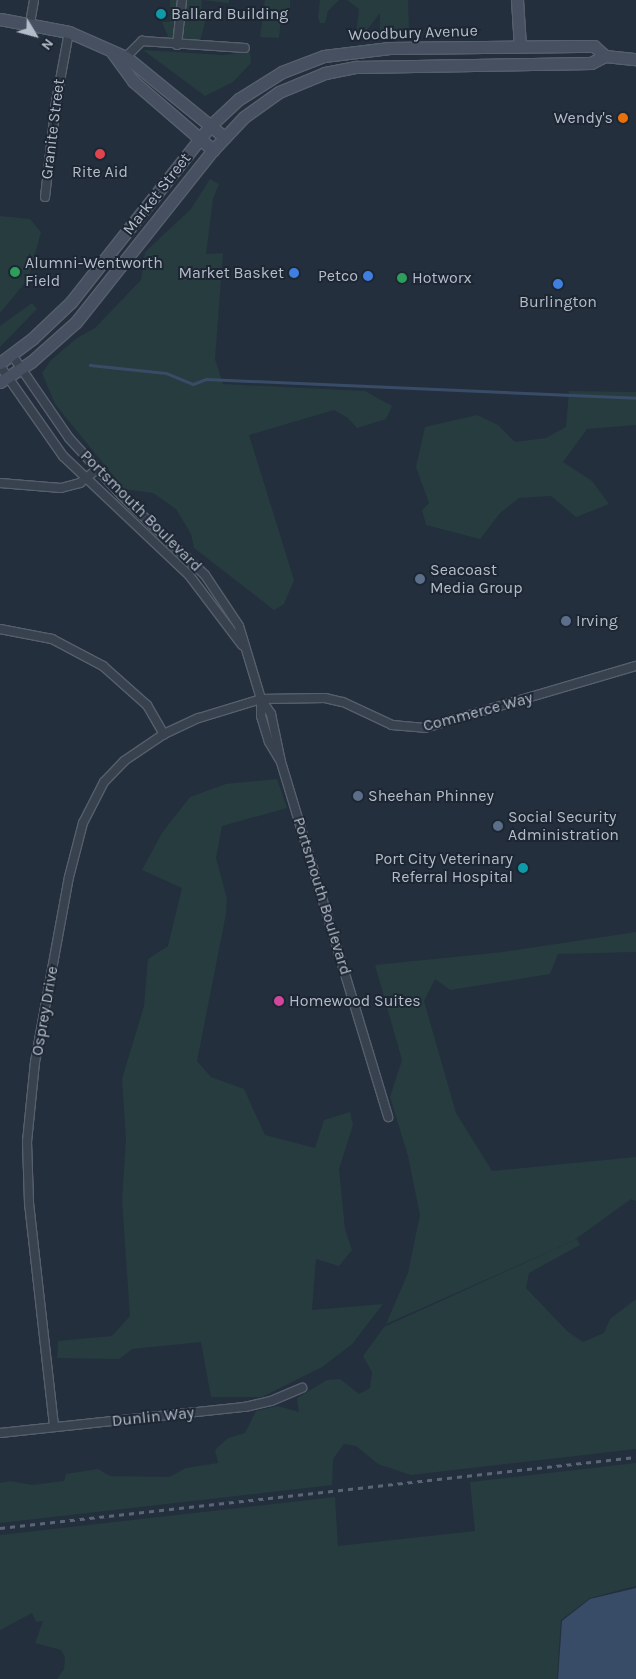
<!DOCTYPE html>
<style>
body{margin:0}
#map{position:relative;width:636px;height:1679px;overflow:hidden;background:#242f3e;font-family:Karla,sans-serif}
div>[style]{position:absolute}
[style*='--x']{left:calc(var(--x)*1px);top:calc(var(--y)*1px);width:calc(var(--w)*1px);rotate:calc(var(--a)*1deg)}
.green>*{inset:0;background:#263c3f}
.water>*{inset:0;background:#394c67}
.stream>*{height:2.5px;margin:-1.25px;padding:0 1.25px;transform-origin:1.25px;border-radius:1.25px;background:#394c67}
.roads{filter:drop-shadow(1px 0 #565f6c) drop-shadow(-1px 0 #565f6c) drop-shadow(0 1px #565f6c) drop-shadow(0 -1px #565f6c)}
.street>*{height:8px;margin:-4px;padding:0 4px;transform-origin:4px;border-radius:4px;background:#38414e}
.secondary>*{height:11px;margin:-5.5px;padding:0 5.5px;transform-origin:5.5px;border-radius:5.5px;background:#465061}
.rail>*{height:2.5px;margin-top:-1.25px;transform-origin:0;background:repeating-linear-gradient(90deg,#5a6575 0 5px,transparent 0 10px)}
.dots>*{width:14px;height:14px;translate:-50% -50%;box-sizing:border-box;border:2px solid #1d2633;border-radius:50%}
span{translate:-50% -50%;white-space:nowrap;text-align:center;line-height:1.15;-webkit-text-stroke:4px #1d2633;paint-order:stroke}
.poi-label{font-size:16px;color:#b4bcc9}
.left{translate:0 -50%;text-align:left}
.right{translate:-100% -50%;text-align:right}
.street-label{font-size:16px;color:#b4bcc9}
.north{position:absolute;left:10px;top:10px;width:50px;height:50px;-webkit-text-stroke:4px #1d2633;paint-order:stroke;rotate:127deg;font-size:14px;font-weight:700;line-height:20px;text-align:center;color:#b4bcc9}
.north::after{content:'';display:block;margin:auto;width:18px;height:22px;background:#b4bcc9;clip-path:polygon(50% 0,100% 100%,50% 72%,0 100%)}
</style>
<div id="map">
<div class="green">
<div style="clip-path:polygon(170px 0,229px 0,229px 3px,202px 0,201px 15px,206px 19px,200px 41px,169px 39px,162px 22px,170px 22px)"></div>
<div style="clip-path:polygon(265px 0,290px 0,290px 10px,281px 16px,279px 38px,260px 37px)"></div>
<div style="clip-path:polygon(320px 0,339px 0,328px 11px,325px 23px,320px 23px,318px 18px)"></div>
<div style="clip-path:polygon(347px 0,408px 0,409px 29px,414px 30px,415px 35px,387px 37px,380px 34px,380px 13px,360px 39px,357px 40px,352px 35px,357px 27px,359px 9px)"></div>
<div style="clip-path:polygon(143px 50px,223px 55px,250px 52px,251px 63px,233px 82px,205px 96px)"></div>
<div style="clip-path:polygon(210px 179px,219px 184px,213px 199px,206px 254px,223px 253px,215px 359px,223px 384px,365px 391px,392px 406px,386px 419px,357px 428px,348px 418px,334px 410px,249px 435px,294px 580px,284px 604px,274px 610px,194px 548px,191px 534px,176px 509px,153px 493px,124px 489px,55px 404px,42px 373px,50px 361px,77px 338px,95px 328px,141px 280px,145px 252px,191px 209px)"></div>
<div style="clip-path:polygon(0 216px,30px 219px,41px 232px,28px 279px,0 313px)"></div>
<div style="clip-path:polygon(32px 303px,37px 309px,0 347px,0 326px)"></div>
<div style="clip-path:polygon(569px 391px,636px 392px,636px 425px,587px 429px,563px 462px,592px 481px,609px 504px,576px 517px,551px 496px,519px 498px,500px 513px,480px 539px,426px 525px,422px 510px,429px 503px,416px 467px,425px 427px,477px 415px,498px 425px,515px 442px,546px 438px,566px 427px)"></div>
<div style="clip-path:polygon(277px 779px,287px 808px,222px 826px,216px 858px,227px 899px,226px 914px,197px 1061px,211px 1077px,244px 1089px,265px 1135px,315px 1148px,324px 1120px,350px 1112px,353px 1125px,339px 1169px,345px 1229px,352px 1250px,339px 1266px,316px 1259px,312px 1310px,383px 1304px,352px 1344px,322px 1367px,262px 1397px,211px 1397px,201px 1342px,132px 1349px,119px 1359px,57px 1358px,58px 1341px,112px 1336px,130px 1316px,122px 1200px,126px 1139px,122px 1079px,144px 1006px,148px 959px,168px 946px,182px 888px,142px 870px,162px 833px,190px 797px,226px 784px)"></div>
<div style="clip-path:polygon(636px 932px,636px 952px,558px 954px,550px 974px,450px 990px,435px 979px,424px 1001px,456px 1113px,492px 1171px,636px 1157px,636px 1201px,631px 1199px,573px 1241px,386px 1324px,408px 1273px,420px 1215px,408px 1156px,390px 1097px,402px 1060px,375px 965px,503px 952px)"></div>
<div style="clip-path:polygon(577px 1239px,580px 1245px,529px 1273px,526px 1288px,567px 1331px,583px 1342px,604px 1333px,610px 1319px,636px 1299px,636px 1449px,411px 1475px,378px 1464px,356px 1446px,344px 1444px,333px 1459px,332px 1485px,0 1523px,0 1483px,10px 1481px,32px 1485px,64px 1481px,66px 1474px,98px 1469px,110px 1476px,169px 1477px,186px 1468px,218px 1463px,215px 1450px,228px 1438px,245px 1433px,256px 1411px,278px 1406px,299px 1412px,297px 1398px,327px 1380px,340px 1379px,359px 1394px,370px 1388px,372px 1372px,363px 1356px,384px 1327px)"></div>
<div style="clip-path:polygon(636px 1463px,636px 1586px,590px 1598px,561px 1620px,557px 1679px,57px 1679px,64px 1669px,65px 1657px,61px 1650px,35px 1643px,43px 1621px,36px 1622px,32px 1613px,0 1630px,0 1535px,335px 1497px,338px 1546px,475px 1531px,470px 1482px)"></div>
</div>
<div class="water">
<div style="clip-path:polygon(636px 1588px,636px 1679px,558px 1679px,562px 1621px,590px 1599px)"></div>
</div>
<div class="stream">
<div style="--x:90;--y:365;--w:76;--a:6"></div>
<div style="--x:166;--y:373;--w:29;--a:22"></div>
<div style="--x:193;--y:384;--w:14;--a:-21"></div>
<div style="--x:206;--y:379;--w:430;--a:2.5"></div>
</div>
<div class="roads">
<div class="street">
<div style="--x:30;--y:23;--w:23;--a:-80"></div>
<div style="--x:177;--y:45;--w:45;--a:-83.7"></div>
<div style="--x:126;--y:57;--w:23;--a:-45"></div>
<div style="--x:142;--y:41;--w:103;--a:3.9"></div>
<div style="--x:45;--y:197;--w:96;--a:-83.4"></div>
<div style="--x:56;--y:102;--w:71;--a:-79.5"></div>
<div style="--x:12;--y:355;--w:101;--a:55.5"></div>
<div style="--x:69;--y:438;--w:77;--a:47.6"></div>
<div style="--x:121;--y:495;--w:116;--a:43.6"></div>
<div style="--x:205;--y:575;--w:61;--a:56.3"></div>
<div style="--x:239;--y:626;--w:76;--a:73.2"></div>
<div style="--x:261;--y:699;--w:18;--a:56"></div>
<div style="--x:271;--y:714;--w:49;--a:78.2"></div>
<div style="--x:281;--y:762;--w:371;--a:73.2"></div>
<div style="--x:0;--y:366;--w:110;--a:55"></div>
<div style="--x:63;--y:456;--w:173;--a:43.4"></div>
<div style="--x:189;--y:575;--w:88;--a:52.9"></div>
<div style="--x:0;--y:483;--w:61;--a:4.7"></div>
<div style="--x:61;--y:488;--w:20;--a:-15"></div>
<div style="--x:80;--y:483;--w:22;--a:-39"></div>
<div style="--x:0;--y:629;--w:53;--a:10.9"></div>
<div style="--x:52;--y:639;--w:58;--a:27.9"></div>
<div style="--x:103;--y:666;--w:59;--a:41.6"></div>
<div style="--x:147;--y:705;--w:34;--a:60"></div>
<div style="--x:261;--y:699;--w:17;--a:90"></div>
<div style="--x:261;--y:716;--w:27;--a:73"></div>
<div style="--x:269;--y:742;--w:21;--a:59"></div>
<div style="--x:54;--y:1426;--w:225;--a:-96.4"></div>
<div style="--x:29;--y:1202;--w:60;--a:-91.9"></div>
<div style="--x:27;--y:1142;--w:80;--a:-84.3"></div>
<div style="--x:35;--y:1062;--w:188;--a:-79.6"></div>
<div style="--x:69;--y:877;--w:56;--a:-75.5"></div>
<div style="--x:83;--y:823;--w:46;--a:-62.9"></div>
<div style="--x:104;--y:782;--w:29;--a:-46"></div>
<div style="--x:124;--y:761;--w:48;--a:-34"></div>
<div style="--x:164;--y:734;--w:38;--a:-25"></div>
<div style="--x:199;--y:718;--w:65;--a:-17"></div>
<div style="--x:261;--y:699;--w:64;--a:-0.9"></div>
<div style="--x:325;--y:698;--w:18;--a:13"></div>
<div style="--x:343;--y:702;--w:54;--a:25.1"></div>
<div style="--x:392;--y:725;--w:33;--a:5"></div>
<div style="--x:425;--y:728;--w:220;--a:-16.4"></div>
<div style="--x:0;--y:1433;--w:246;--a:-6.1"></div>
<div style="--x:245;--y:1407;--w:27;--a:-13"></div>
<div style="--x:271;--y:1401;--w:34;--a:-23"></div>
</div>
<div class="secondary">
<div style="--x:517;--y:0;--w:46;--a:86.3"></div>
<div style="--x:0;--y:19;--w:70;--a:10.7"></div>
<div style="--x:69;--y:32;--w:62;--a:23.7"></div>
<div style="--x:126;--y:57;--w:127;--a:39.2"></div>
<div style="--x:112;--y:52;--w:36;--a:54"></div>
<div style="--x:133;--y:81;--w:106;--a:40.8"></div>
<div style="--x:0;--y:363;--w:41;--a:-37.1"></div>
<div style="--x:33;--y:338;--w:52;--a:-43.5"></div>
<div style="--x:71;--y:302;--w:226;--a:-51.7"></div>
<div style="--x:211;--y:125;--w:38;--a:-43"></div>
<div style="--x:239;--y:99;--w:51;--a:-32.1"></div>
<div style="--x:282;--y:72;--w:45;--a:-20.9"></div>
<div style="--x:324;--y:56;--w:66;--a:-6.9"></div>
<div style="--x:390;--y:48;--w:188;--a:-0.6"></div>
<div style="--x:578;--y:46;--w:16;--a:0"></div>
<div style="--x:594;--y:46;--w:15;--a:42"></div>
<div style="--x:0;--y:382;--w:37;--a:-33"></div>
<div style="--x:31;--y:362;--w:60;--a:-41.6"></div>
<div style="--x:76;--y:322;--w:220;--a:-51.5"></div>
<div style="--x:213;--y:150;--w:45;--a:-46.8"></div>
<div style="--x:244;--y:117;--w:43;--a:-35.5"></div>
<div style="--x:279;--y:92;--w:50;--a:-22.4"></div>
<div style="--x:325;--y:73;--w:33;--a:-11"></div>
<div style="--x:357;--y:67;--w:234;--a:-1"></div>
<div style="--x:591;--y:63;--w:16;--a:-27"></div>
<div style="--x:605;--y:56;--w:31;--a:6"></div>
</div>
</div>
<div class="rail">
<div style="--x:0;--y:1528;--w:640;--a:-6.37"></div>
</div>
<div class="dots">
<div style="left:161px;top:14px;background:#0f9aa8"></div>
<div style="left:623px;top:118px;background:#e8710a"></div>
<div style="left:100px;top:154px;background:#e0444e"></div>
<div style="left:15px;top:272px;background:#2e9e5b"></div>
<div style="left:294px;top:273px;background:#3f7fe0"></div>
<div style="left:368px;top:276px;background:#3f7fe0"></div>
<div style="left:402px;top:278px;background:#2e9e5b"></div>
<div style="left:558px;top:284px;background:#3f7fe0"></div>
<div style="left:420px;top:579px;background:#5c6f8a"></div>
<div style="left:566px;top:621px;background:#5c6f8a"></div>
<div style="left:358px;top:796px;background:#5c6f8a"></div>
<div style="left:498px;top:826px;background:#5c6f8a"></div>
<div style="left:523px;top:868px;background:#0f9aa8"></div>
<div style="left:279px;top:1001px;background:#d1479c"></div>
</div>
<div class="poi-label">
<span class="left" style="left:171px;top:14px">Ballard Building</span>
<span class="right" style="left:613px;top:118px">Wendy's</span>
<span style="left:100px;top:172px">Rite Aid</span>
<span class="left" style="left:25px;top:272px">Alumni-Wentworth<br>Field</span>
<span class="right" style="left:284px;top:273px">Market Basket</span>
<span class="right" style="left:358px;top:276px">Petco</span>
<span class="left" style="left:412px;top:278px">Hotworx</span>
<span style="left:558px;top:302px">Burlington</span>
<span class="left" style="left:430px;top:579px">Seacoast<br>Media Group</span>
<span class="left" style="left:576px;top:621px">Irving</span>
<span class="left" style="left:368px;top:796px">Sheehan Phinney</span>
<span class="left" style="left:508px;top:826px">Social Security<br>Administration</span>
<span class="right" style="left:513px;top:868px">Port City Veterinary<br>Referral Hospital</span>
<span class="left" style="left:289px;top:1001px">Homewood Suites</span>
</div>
<div class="street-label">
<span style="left:413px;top:33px;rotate:-2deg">Woodbury Avenue</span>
<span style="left:53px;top:129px;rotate:-83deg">Granite Street</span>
<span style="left:157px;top:194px;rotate:-52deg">Market Street</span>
<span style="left:141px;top:511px;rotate:45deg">Portsmouth Boulevard</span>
<span style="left:478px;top:712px;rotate:-15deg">Commerce Way</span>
<span style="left:322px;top:896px;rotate:73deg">Portsmouth Boulevard</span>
<span style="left:45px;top:1011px;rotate:-80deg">Osprey Drive</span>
<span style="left:153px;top:1417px;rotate:-6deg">Dunlin Way</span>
</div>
<div class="north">N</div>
</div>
